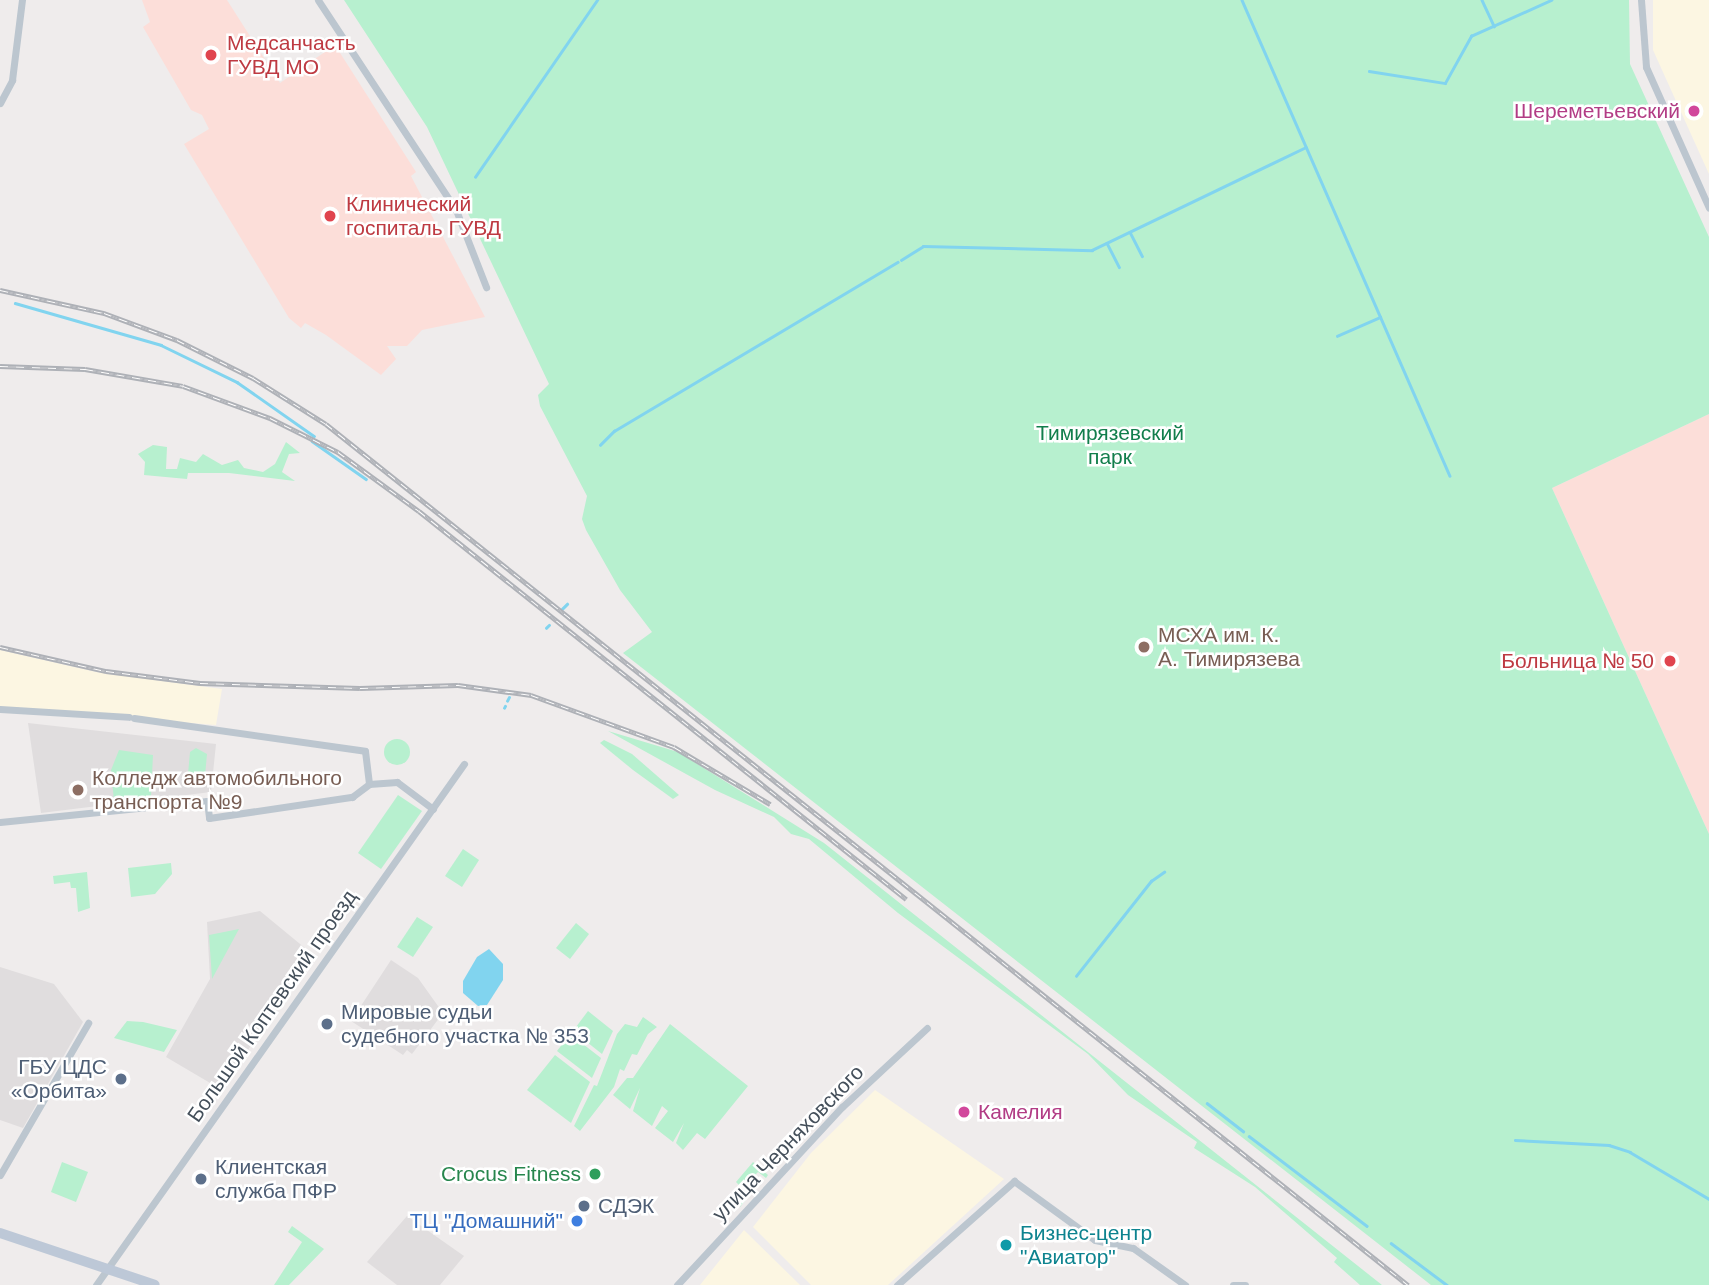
<!DOCTYPE html>
<meta charset="utf-8">
<style>
body{margin:0}
#map{position:relative;width:1709px;height:1285px;overflow:hidden;background:#efecec;font-family:Arial,sans-serif}
div>[style]{position:absolute}
[style*='--x']{left:calc(var(--x)*1px);top:calc(var(--y)*1px);width:calc(var(--w)*1px);rotate:calc(var(--a)*1deg)}
.commercial>*{inset:0;background:#fcf6e2}
.education>*{inset:0;background:#e0ddde}
.medical>*{inset:0;background:#fcded9}
.green>*{inset:0;background:#b7f0cf}
.round{border-radius:50%}
.water>*{inset:0;background:#81d4ef}
.stream>*{height:2.5px;margin:-1.25px;padding:0 1.25px;transform-origin:1.25px;border-radius:1.25px;background:#81d4ef}
.street>*{height:7px;margin:-3.5px;padding:0 3.5px;transform-origin:3.5px;border-radius:3.5px;background:#bcc6cf}
.secondary>*{height:10px;margin:-5px;padding:0 5px;transform-origin:5px;border-radius:5px;background:#bdc8d7}
.rail>*{height:5px;margin-top:-2.5px;transform-origin:0;background:repeating-linear-gradient(90deg,#fff 0 8px,#aeb1b7 0 16px);box-sizing:border-box;border-block:2px solid #aeb1b7}
.dots>*{width:19px;height:19px;translate:-50% -50%;box-sizing:border-box;border:4px solid #fff;border-radius:50%}
span{translate:-50% -50%;white-space:nowrap;text-align:center;line-height:1.15;-webkit-text-stroke:5px #fff;paint-order:stroke}
.health-label{font-size:21px;color:#be3a42}
.left{translate:0 -50%;text-align:left}
.right{translate:-100% -50%;text-align:right}
.hotel-label{font-size:21px;color:#b23c85}
.park-label{font-size:21px;color:#127e4c}
.education-label{font-size:21px;color:#785e54}
.street-label{font-size:21px;color:#444f5a}
.service-label{font-size:21px;color:#4e5e75}
.leisure-label{font-size:21px;color:#27864d}
.shop-label{font-size:21px;color:#366cbe}
.culture-label{font-size:21px;color:#0d838f}
</style>
<div id="map">
<div class="commercial">
<div style="clip-path:polygon(1653px 0,1709px 0,1709px 174px,1653px 50px)"></div>
<div style="clip-path:polygon(0 650px,96px 672px,222px 689px,216px 725px,0 708px)"></div>
<div style="clip-path:polygon(875px 1090px,1004px 1179px,888px 1285px,811px 1285px,753px 1227px,811px 1153px)"></div>
<div style="clip-path:polygon(744px 1230px,800px 1285px,700px 1285px)"></div>
</div>
<div class="education">
<div style="clip-path:polygon(28px 723px,216px 744px,211px 792px,41px 813px)"></div>
<div style="clip-path:polygon(260px 911px,311px 953px,222px 1090px,166px 1057px,210px 979px,207px 922px)"></div>
<div style="clip-path:polygon(391px 960px,418px 978px,443px 1013px,412px 1054px,407px 1050px,403px 1055px,351px 1021px)"></div>
<div style="clip-path:polygon(0 967px,54px 984px,83px 1022px,23px 1128px,0 1120px)"></div>
<div style="clip-path:polygon(407px 1216px,464px 1256px,440px 1285px,397px 1285px,367px 1262px)"></div>
</div>
<div class="medical">
<div style="clip-path:polygon(142px 0,227px 0,280px 83px,335px 45px,416px 172px,411px 176px,485px 317px,422px 330px,407px 346px,387px 346px,396px 359px,381px 375px,326px 335px,305px 323px,301px 328px,289px 318px,184px 144px,209px 129px,202px 115px,191px 110px,143px 27px,150px 22px)"></div>
<div style="clip-path:polygon(1709px 414px,1709px 834px,1552px 488px)"></div>
</div>
<div class="green">
<div style="clip-path:polygon(344px 0,1629px 0,1630px 64px,1709px 237px,1709px 414px,1552px 488px,1709px 834px,1709px 1285px,1431px 1285px,623px 653px,652px 632px,620px 590px,586px 530px,582px 519px,587px 496px,540px 406px,538px 395px,549px 384px,427px 127px)"></div>
<div style="clip-path:polygon(286px 442px,300px 453px,289px 454px,282px 472px,295px 481px,229px 473px,188px 473px,187px 479px,144px 475px,145px 462px,138px 454px,153px 445px,167px 447px,166px 469px,177px 469px,180px 458px,196px 462px,203px 454px,222px 465px,238px 460px,244px 468px,263px 472px,275px 464px)"></div>
<div style="clip-path:polygon(608px 731px,678px 752px,824px 843px,1382px 1285px,1360px 1285px,1334px 1262px,1337px 1258px,1255px 1187px,1194px 1148px,1197px 1142px,1128px 1095px,1088px 1054px,898px 913px,809px 839px,791px 834px,774px 817px,715px 790px)"></div>
<div class="round" style="left:384px;top:739px;width:26px;height:26px"></div>
<div style="clip-path:polygon(604px 740px,632px 754px,679px 795px,673px 799px,633px 770px,600px 743px)"></div>
<div style="clip-path:polygon(196px 748px,207px 754px,205px 776px,200px 780px,188px 774px,190px 752px)"></div>
<div style="clip-path:polygon(119px 750px,153px 755px,151px 796px,114px 801px,111px 770px)"></div>
<div style="clip-path:polygon(398px 795px,422px 811px,381px 869px,358px 853px)"></div>
<div style="clip-path:polygon(463px 849px,479px 860px,462px 887px,445px 876px)"></div>
<div style="clip-path:polygon(171px 863px,172px 874px,155px 894px,131px 897px,128px 868px)"></div>
<div style="clip-path:polygon(87px 872px,90px 908px,78px 912px,76px 888px,71px 888px,70px 882px,54px 884px,53px 876px)"></div>
<div style="clip-path:polygon(417px 917px,433px 927px,413px 957px,397px 947px)"></div>
<div style="clip-path:polygon(576px 923px,589px 934px,570px 959px,556px 948px)"></div>
<div style="clip-path:polygon(239px 929px,212px 979px,209px 935px)"></div>
<div style="clip-path:polygon(588px 1011px,613px 1031px,602px 1054px,573px 1031px)"></div>
<div style="clip-path:polygon(643px 1017px,657px 1027px,648px 1034px,637px 1055px,632px 1054px,624px 1071px,620px 1069px,614px 1087px,580px 1131px,574px 1126px,594px 1085px,597px 1086px,617px 1034px,625px 1024px,637px 1027px)"></div>
<div style="clip-path:polygon(127px 1021px,143px 1022px,177px 1030px,164px 1052px,114px 1038px)"></div>
<div style="clip-path:polygon(670px 1024px,748px 1086px,705px 1139px,697px 1133px,683px 1150px,676px 1143px,684px 1123px,673px 1142px,655px 1128px,668px 1111px,662px 1106px,652px 1126px,633px 1111px,640px 1088px,630px 1109px,613px 1095px,627px 1078px,633px 1078px)"></div>
<div style="clip-path:polygon(570px 1034px,601px 1058px,592px 1078px,557px 1051px)"></div>
<div style="clip-path:polygon(555px 1055px,590px 1082px,571px 1123px,527px 1090px)"></div>
<div style="clip-path:polygon(62px 1162px,88px 1172px,76px 1202px,51px 1192px)"></div>
<div style="clip-path:polygon(753px 1162px,768px 1175px,766px 1178px,758px 1172px,750px 1180px,757px 1186px,740px 1207px,732px 1200px,741px 1187px,736px 1182px)"></div>
<div style="clip-path:polygon(292px 1226px,324px 1249px,289px 1285px,274px 1285px,302px 1242px,288px 1232px)"></div>
</div>
<div class="water">
<div style="clip-path:polygon(489px 949px,503px 964px,503px 980px,487px 1005px,478px 1006px,463px 993px,463px 981px,477px 957px)"></div>
</div>
<div class="stream">
<div style="--x:1242;--y:0;--w:519;--a:66.4"></div>
<div style="--x:1482;--y:0;--w:29;--a:65"></div>
<div style="--x:1369;--y:71;--w:77;--a:9"></div>
<div style="--x:1445;--y:83;--w:54;--a:-61"></div>
<div style="--x:1471;--y:36;--w:88;--a:-24.2"></div>
<div style="--x:475;--y:177;--w:215;--a:-55.4"></div>
<div style="--x:1130;--y:232;--w:27;--a:63"></div>
<div style="--x:1107;--y:243;--w:27;--a:63"></div>
<div style="--x:901;--y:260;--w:26;--a:-32"></div>
<div style="--x:923;--y:246;--w:169;--a:1.4"></div>
<div style="--x:1092;--y:250;--w:237;--a:-25.7"></div>
<div style="--x:15;--y:303;--w:152;--a:16"></div>
<div style="--x:161;--y:345;--w:85;--a:26"></div>
<div style="--x:237;--y:382;--w:94;--a:35"></div>
<div style="--x:1337;--y:336;--w:47;--a:-23.8"></div>
<div style="--x:312;--y:441;--w:66;--a:35.1"></div>
<div style="--x:600;--y:445;--w:20;--a:-45"></div>
<div style="--x:614;--y:431;--w:330;--a:-30.8"></div>
<div style="--x:562;--y:609;--w:7;--a:-45"></div>
<div style="--x:546;--y:628;--w:4;--a:-45"></div>
<div style="--x:507;--y:701;--w:4;--a:-63"></div>
<div style="--x:504;--y:708;--w:2;--a:-63"></div>
<div style="--x:1076;--y:976;--w:121;--a:-51.7"></div>
<div style="--x:1151;--y:881;--w:16;--a:-35"></div>
<div style="--x:1207;--y:1103;--w:46;--a:37.9"></div>
<div style="--x:1249;--y:1136;--w:148;--a:37.3"></div>
<div style="--x:1515;--y:1140;--w:94;--a:3"></div>
<div style="--x:1609;--y:1145;--w:22;--a:18"></div>
<div style="--x:1630;--y:1152;--w:92;--a:30.7"></div>
<div style="--x:1391;--y:1243;--w:70;--a:36.9"></div>
</div>
<div class="street">
<div style="--x:318;--y:0;--w:251;--a:56.7"></div>
<div style="--x:456;--y:210;--w:83;--a:68.7"></div>
<div style="--x:1641;--y:0;--w:67;--a:85.7"></div>
<div style="--x:1646;--y:67;--w:154;--a:65.9"></div>
<div style="--x:0;--y:103;--w:26;--a:-62"></div>
<div style="--x:12;--y:80;--w:81;--a:-82.9"></div>
<div style="--x:0;--y:709;--w:129;--a:3.5"></div>
<div style="--x:134;--y:718;--w:233;--a:8.1"></div>
<div style="--x:365;--y:751;--w:33;--a:83"></div>
<div style="--x:369;--y:784;--w:28;--a:-4"></div>
<div style="--x:397;--y:782;--w:45;--a:36.9"></div>
<div style="--x:0;--y:822;--w:208;--a:-5.8"></div>
<div style="--x:207;--y:801;--w:17;--a:83"></div>
<div style="--x:209;--y:818;--w:145;--a:-8.4"></div>
<div style="--x:352;--y:797;--w:21;--a:-37"></div>
<div style="--x:0;--y:1175;--w:176;--a:-59.9"></div>
<div style="--x:96;--y:1285;--w:638;--a:-54.77"></div>
<div style="--x:677;--y:1285;--w:243;--a:-47.2"></div>
<div style="--x:842;--y:1107;--w:116;--a:-42.9"></div>
<div style="--x:897;--y:1285;--w:157;--a:-41.6"></div>
<div style="--x:1014;--y:1181;--w:100;--a:36.1"></div>
<div style="--x:1095;--y:1240;--w:39;--a:12"></div>
<div style="--x:1133;--y:1248;--w:64;--a:35.4"></div>
<div style="--x:1233;--y:1285;--w:12;--a:0"></div>
</div>
<div class="secondary">
<div style="--x:0;--y:1233;--w:163;--a:18.5"></div>
</div>
<div class="rail">
<div style="--x:0;--y:290;--w:107;--a:12.5"></div>
<div style="--x:104;--y:313;--w:78;--a:20.3"></div>
<div style="--x:177;--y:340;--w:85;--a:26.6"></div>
<div style="--x:253;--y:378;--w:86;--a:32.2"></div>
<div style="--x:326;--y:424;--w:1383;--a:38.51"></div>
<div style="--x:0;--y:366;--w:85;--a:2"></div>
<div style="--x:85;--y:369;--w:99;--a:9.8"></div>
<div style="--x:183;--y:386;--w:93;--a:20.2"></div>
<div style="--x:270;--y:418;--w:76;--a:26.6"></div>
<div style="--x:338;--y:452;--w:100;--a:36.1"></div>
<div style="--x:419;--y:511;--w:623;--a:38.54"></div>
<div style="--x:0;--y:647;--w:109;--a:12.8"></div>
<div style="--x:106;--y:671;--w:95;--a:7.3"></div>
<div style="--x:200;--y:683;--w:160;--a:1.8"></div>
<div style="--x:360;--y:688;--w:98;--a:-1.8"></div>
<div style="--x:458;--y:685;--w:74;--a:7.8"></div>
<div style="--x:531;--y:695;--w:152;--a:20"></div>
<div style="--x:674;--y:747;--w:112;--a:30.7"></div>
</div>
<div class="dots">
<div style="left:211px;top:55px;background:#e0444e"></div>
<div style="left:1694px;top:111px;background:#d1479c"></div>
<div style="left:330px;top:216px;background:#e0444e"></div>
<div style="left:1144px;top:647px;background:#8d6e63"></div>
<div style="left:1670px;top:661px;background:#e0444e"></div>
<div style="left:78px;top:790px;background:#8d6e63"></div>
<div style="left:327px;top:1024px;background:#5c6f8a"></div>
<div style="left:121px;top:1079px;background:#5c6f8a"></div>
<div style="left:964px;top:1112px;background:#d1479c"></div>
<div style="left:595px;top:1174px;background:#2e9e5b"></div>
<div style="left:201px;top:1179px;background:#5c6f8a"></div>
<div style="left:584px;top:1206px;background:#5c6f8a"></div>
<div style="left:577px;top:1221px;background:#3f7fe0"></div>
<div style="left:1006px;top:1245px;background:#0f9aa8"></div>
</div>
<div class="health-label">
<span class="left" style="left:227px;top:55px">Медсанчасть<br>ГУВД МО</span>
<span class="left" style="left:346px;top:216px">Клинический<br>госпиталь ГУВД</span>
<span class="right" style="left:1654px;top:661px">Больница № 50</span>
</div>
<div class="hotel-label">
<span class="right" style="left:1680px;top:111px">Шереметьевский</span>
<span class="left" style="left:978px;top:1112px">Камелия</span>
</div>
<div class="park-label">
<span style="left:1110px;top:445px">Тимирязевский<br>парк</span>
</div>
<div class="education-label">
<span class="left" style="left:1158px;top:647px">МСХА им. К.<br>А. Тимирязева</span>
<span class="left" style="left:92px;top:790px">Колледж автомобильного<br>транспорта №9</span>
</div>
<div class="street-label">
<span style="left:272px;top:1006px;rotate:-55deg">Большой Коптевский проезд</span>
<span style="left:788px;top:1143px;rotate:-46deg">улица Черняховского</span>
</div>
<div class="service-label">
<span class="left" style="left:341px;top:1024px">Мировые судьи<br>судебного участка № 353</span>
<span class="right" style="left:107px;top:1079px">ГБУ ЦДС<br>«Орбита»</span>
<span class="left" style="left:215px;top:1179px">Клиентская<br>служба ПФР</span>
<span class="left" style="left:598px;top:1206px">СДЭК</span>
</div>
<div class="leisure-label">
<span class="right" style="left:581px;top:1174px">Crocus Fitness</span>
</div>
<div class="shop-label">
<span class="right" style="left:563px;top:1221px">ТЦ "Домашний"</span>
</div>
<div class="culture-label">
<span class="left" style="left:1020px;top:1245px">Бизнес-центр<br>"Авиатор"</span>
</div>
</div>
